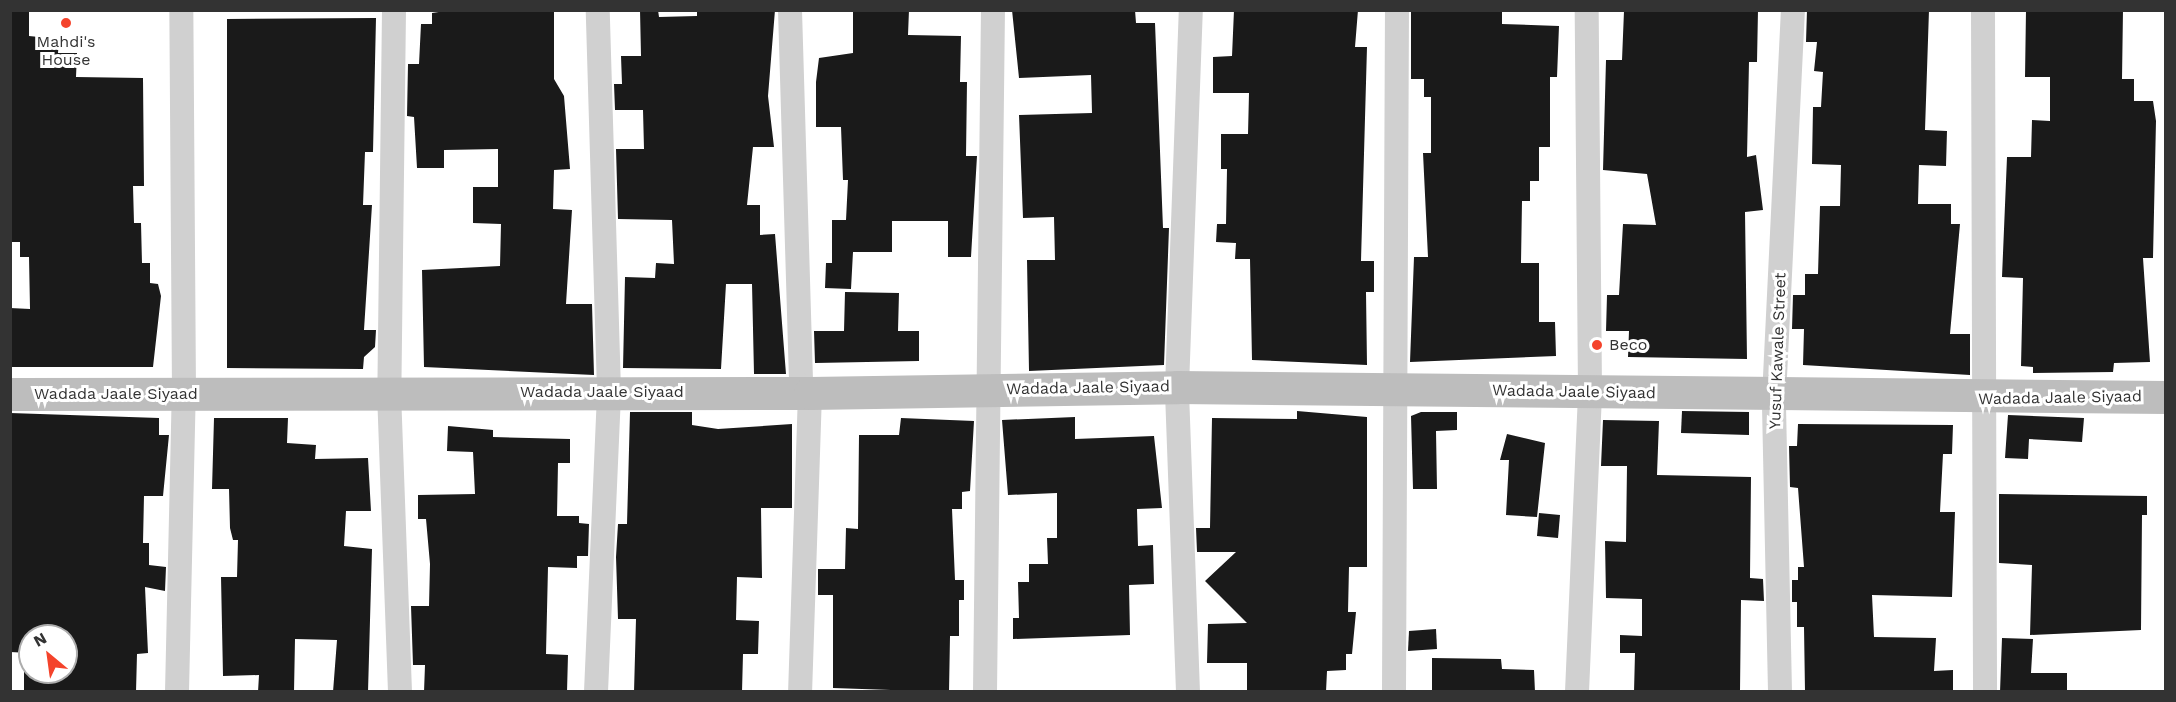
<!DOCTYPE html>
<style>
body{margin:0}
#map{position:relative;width:2176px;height:702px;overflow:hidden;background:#fff;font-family:"Work Sans",sans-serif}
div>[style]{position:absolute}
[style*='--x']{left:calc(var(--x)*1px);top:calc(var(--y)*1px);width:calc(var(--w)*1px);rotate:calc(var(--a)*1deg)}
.building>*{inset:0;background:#1a1a1a}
.street>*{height:24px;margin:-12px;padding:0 12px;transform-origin:12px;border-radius:12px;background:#d0d0d0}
.secondary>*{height:33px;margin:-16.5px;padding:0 16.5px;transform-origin:16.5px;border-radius:16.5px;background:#bdbdbd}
.dots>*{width:16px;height:16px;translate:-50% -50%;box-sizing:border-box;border:3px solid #fff;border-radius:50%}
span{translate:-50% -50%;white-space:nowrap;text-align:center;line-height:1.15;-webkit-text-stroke:6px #fff;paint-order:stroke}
.poi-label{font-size:16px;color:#333}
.left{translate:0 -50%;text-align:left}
.street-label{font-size:16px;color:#333}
.frame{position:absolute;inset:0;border:12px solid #333;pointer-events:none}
.north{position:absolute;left:18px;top:624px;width:60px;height:60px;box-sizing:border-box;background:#fff;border:2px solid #adadad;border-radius:50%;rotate:331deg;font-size:16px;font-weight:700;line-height:24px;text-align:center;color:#333}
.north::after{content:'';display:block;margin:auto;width:21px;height:27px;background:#f4432b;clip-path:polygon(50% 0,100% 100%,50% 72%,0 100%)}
</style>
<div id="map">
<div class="building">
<div style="clip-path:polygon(10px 10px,29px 10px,29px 36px,59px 39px,58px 53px,77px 53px,76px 77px,143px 78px,144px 186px,133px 186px,134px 223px,141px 223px,142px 263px,150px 263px,150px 283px,158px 284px,161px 296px,153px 367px,10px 367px,10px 308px,30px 309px,29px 257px,20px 257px,20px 242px,10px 242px)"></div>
<div style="clip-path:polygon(452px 10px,554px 10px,554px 79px,564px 96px,570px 169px,554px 170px,553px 209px,572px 210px,566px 304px,592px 304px,594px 375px,424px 367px,422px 270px,500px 266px,501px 224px,473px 223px,473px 187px,498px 187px,498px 149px,444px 150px,444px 168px,417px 168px,414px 117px,407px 116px,408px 64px,419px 64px,421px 24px,432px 24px,432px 13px)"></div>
<div style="clip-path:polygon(640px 10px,658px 10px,659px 17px,697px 16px,697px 10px,775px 10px,768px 96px,774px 147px,753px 147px,747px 205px,760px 205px,760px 235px,775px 234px,786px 374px,754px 374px,752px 284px,726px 284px,721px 369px,623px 368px,625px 277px,655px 278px,656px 263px,674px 264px,672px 220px,618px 219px,616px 149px,644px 149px,643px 110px,615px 110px,614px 84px,622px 84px,621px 56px,641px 56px)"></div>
<div style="clip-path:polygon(853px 10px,909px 10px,908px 35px,961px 36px,960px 82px,967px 82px,966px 156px,977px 156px,971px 257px,948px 257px,948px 221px,892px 221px,892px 252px,853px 252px,851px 289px,825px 288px,826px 263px,832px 263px,832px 220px,846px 220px,848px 180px,843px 180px,841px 127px,816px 127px,816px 82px,819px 58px,853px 53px)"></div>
<div style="clip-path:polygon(1012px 10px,1135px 10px,1136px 23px,1155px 23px,1163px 228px,1169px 228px,1164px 365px,1029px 371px,1027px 260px,1055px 260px,1054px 217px,1023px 218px,1019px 115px,1092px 113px,1091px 75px,1019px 78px)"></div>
<div style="clip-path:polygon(1234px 10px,1358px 10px,1355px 47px,1367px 47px,1361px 261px,1374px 261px,1374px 292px,1366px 292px,1367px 365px,1252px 360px,1250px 259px,1235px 259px,1236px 243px,1216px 242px,1217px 224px,1226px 224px,1227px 169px,1221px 169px,1221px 134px,1248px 134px,1249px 93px,1213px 93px,1213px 57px,1232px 56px)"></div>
<div style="clip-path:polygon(1411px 10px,1502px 10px,1502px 24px,1559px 26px,1557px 77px,1550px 77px,1550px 147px,1539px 147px,1539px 181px,1530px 181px,1530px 201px,1522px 201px,1521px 263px,1539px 263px,1539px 322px,1555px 322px,1556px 356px,1410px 362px,1414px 257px,1428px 257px,1423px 153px,1431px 153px,1431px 97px,1424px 97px,1424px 79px,1411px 79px)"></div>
<div style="clip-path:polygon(1718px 10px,1758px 10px,1757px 62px,1749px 62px,1747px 157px,1756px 155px,1763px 210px,1745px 212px,1747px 359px,1628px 357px,1629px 331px,1606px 331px,1607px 295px,1619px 295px,1623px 224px,1656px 225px,1647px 174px,1603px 170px,1606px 60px,1622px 60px,1624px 11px)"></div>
<div style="clip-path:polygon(1807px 10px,1929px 10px,1925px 130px,1947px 131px,1946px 166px,1919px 165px,1918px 204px,1951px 204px,1951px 224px,1960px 224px,1950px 334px,1970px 334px,1970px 375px,1803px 365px,1804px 329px,1792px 329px,1793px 295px,1805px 295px,1805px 274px,1818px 274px,1820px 206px,1840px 206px,1841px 165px,1812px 164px,1813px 107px,1821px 107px,1823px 72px,1814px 71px,1817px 42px,1806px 42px)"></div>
<div style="clip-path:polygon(2026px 10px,2123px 10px,2122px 79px,2134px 79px,2134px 101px,2153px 101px,2156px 121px,2153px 258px,2143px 258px,2150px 362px,2114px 363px,2113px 372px,2033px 373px,2033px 367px,2021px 366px,2023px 278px,2002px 277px,2007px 157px,2031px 157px,2032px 120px,2050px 121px,2050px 77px,2025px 77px)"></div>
<div style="clip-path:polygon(376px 18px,373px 152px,365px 152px,363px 205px,372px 205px,364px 330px,376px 330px,375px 347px,364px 357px,363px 369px,227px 368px,227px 19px)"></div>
<div style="clip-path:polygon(845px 292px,899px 293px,898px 331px,919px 331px,919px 361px,815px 363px,814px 331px,844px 331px)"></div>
<div style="clip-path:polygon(1297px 411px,1367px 417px,1367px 567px,1349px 567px,1348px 612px,1356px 612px,1352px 654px,1346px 654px,1346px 670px,1327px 671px,1326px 692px,1247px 692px,1247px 663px,1207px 663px,1208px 624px,1247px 623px,1205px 581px,1236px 552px,1197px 552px,1196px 528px,1210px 528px,1212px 418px,1297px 419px)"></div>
<div style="clip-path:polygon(1682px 411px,1749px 412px,1749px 435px,1681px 433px)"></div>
<div style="clip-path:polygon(630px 412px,692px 412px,692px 425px,718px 429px,792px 424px,792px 508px,761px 508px,762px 578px,737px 577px,736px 620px,759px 621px,758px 654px,743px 654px,742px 692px,634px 692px,636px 619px,618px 619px,616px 557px,618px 524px,627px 524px)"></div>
<div style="clip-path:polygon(1421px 412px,1457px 412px,1457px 430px,1436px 431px,1437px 489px,1413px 489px,1411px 416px)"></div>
<div style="clip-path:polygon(10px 413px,159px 418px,159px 435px,169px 435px,163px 496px,144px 496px,143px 543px,149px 543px,149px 565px,166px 567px,165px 591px,145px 587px,148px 653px,137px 654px,136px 692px,24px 692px,24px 672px,66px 672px,66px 636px,30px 635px,30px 653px,10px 652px)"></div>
<div style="clip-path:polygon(2008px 415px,2084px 418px,2082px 442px,2029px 439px,2028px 459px,2005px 458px)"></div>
<div style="clip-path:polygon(1075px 417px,1075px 439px,1154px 436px,1162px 508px,1137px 509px,1138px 546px,1153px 545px,1154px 584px,1129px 585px,1130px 635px,1013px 639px,1013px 618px,1019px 618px,1018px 582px,1029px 582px,1029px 564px,1048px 564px,1047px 538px,1057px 538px,1057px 493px,1008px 495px,1002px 420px)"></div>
<div style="clip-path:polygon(214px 418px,288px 418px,287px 443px,316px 445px,315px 459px,368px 458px,371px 511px,346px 511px,344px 546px,372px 549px,368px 692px,333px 692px,337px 640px,295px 639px,294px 692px,258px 692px,259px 675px,223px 676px,221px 577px,237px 577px,238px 540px,233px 540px,230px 528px,229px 489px,212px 489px)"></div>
<div style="clip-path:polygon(901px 418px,974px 421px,970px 491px,962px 492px,962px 509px,952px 509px,955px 580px,964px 580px,964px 600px,959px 600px,959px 636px,950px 636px,949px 692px,833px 688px,833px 595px,818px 595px,818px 569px,845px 569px,846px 528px,858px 529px,859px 435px,899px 435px)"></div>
<div style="clip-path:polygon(1603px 420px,1659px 421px,1657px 475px,1751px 477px,1750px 578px,1763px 579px,1764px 601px,1741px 600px,1740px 692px,1634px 692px,1635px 653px,1620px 653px,1620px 635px,1642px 636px,1642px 599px,1606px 598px,1605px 541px,1626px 542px,1627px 466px,1601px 466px)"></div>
<div style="clip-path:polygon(1798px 424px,1953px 425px,1952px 454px,1943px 454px,1940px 512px,1955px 512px,1952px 597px,1872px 595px,1874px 637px,1936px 638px,1934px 671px,1953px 670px,1953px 692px,1805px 692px,1804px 627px,1797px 627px,1797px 602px,1792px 602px,1792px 580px,1798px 580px,1798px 567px,1804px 567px,1798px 488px,1790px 487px,1789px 446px,1797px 446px)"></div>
<div style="clip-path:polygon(448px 426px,493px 430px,493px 437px,570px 439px,570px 463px,558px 463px,557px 516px,579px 516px,579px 523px,589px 524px,588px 556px,577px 556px,577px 568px,548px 567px,546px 654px,568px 655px,567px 692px,424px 692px,425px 665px,413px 665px,411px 606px,429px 606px,430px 564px,426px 519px,418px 519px,418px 495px,475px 494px,473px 452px,447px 451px)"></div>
<div style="clip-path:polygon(1507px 434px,1545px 443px,1537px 517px,1506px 515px,1509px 460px,1500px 460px)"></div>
<div style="clip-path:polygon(1999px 494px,2147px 496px,2147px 515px,2142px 515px,2141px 630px,2030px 635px,2032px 565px,1999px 563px)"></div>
<div style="clip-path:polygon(1539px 513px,1560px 515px,1558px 538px,1537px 536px)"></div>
<div style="clip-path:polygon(1436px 629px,1437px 649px,1408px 651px,1409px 631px)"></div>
<div style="clip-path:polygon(2002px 638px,2033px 639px,2031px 673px,2067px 673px,2067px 692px,2000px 692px)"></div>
<div style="clip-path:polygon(1432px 658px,1501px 659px,1502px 669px,1534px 670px,1535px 692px,1432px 692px)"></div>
</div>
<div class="street">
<div style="--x:394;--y:10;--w:382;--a:90.7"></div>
<div style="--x:389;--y:392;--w:300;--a:87.9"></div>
<div style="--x:790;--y:10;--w:375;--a:88.3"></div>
<div style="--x:801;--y:385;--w:12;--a:42"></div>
<div style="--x:810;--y:393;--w:299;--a:91.9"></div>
<div style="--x:1983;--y:10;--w:682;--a:89.83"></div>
<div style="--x:177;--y:692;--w:299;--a:-88.7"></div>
<div style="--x:184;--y:393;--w:383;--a:-90.4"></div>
<div style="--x:596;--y:692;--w:301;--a:-87.5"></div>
<div style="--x:609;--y:391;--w:381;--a:-91.7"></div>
<div style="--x:985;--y:692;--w:682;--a:-89.33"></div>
<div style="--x:1188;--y:692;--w:305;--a:-92.1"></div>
<div style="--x:1177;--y:387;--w:377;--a:-87.9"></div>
<div style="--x:1394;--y:692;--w:682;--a:-89.75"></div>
<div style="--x:1577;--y:692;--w:301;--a:-87.5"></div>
<div style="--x:1590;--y:391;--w:381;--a:-90.5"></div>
<div style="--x:1780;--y:692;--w:295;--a:-91.2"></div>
<div style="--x:1774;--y:397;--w:387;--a:-87.2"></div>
</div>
<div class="secondary">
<div style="--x:10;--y:394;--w:800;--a:-0.07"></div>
<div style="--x:810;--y:393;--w:367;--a:-0.9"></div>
<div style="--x:1177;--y:387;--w:989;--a:0.58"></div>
</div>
<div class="dots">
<div style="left:66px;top:23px;background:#f4432b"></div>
<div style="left:1597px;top:345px;background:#f4432b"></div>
</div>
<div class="poi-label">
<span style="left:66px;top:51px">Mahdi's<br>House</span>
<span class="left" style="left:1609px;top:345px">Beco</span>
</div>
<div class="street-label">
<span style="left:1778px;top:351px;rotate:-88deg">Yusuf Kawale Street</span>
<span style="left:1088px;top:388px;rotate:-1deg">Wadada Jaale Siyaad</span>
<span style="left:602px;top:392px">Wadada Jaale Siyaad</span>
<span style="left:1574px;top:392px;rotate:1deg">Wadada Jaale Siyaad</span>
<span style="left:116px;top:394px">Wadada Jaale Siyaad</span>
<span style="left:2060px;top:398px;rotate:-1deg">Wadada Jaale Siyaad</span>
</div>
<div class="frame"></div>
<div class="north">N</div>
</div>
